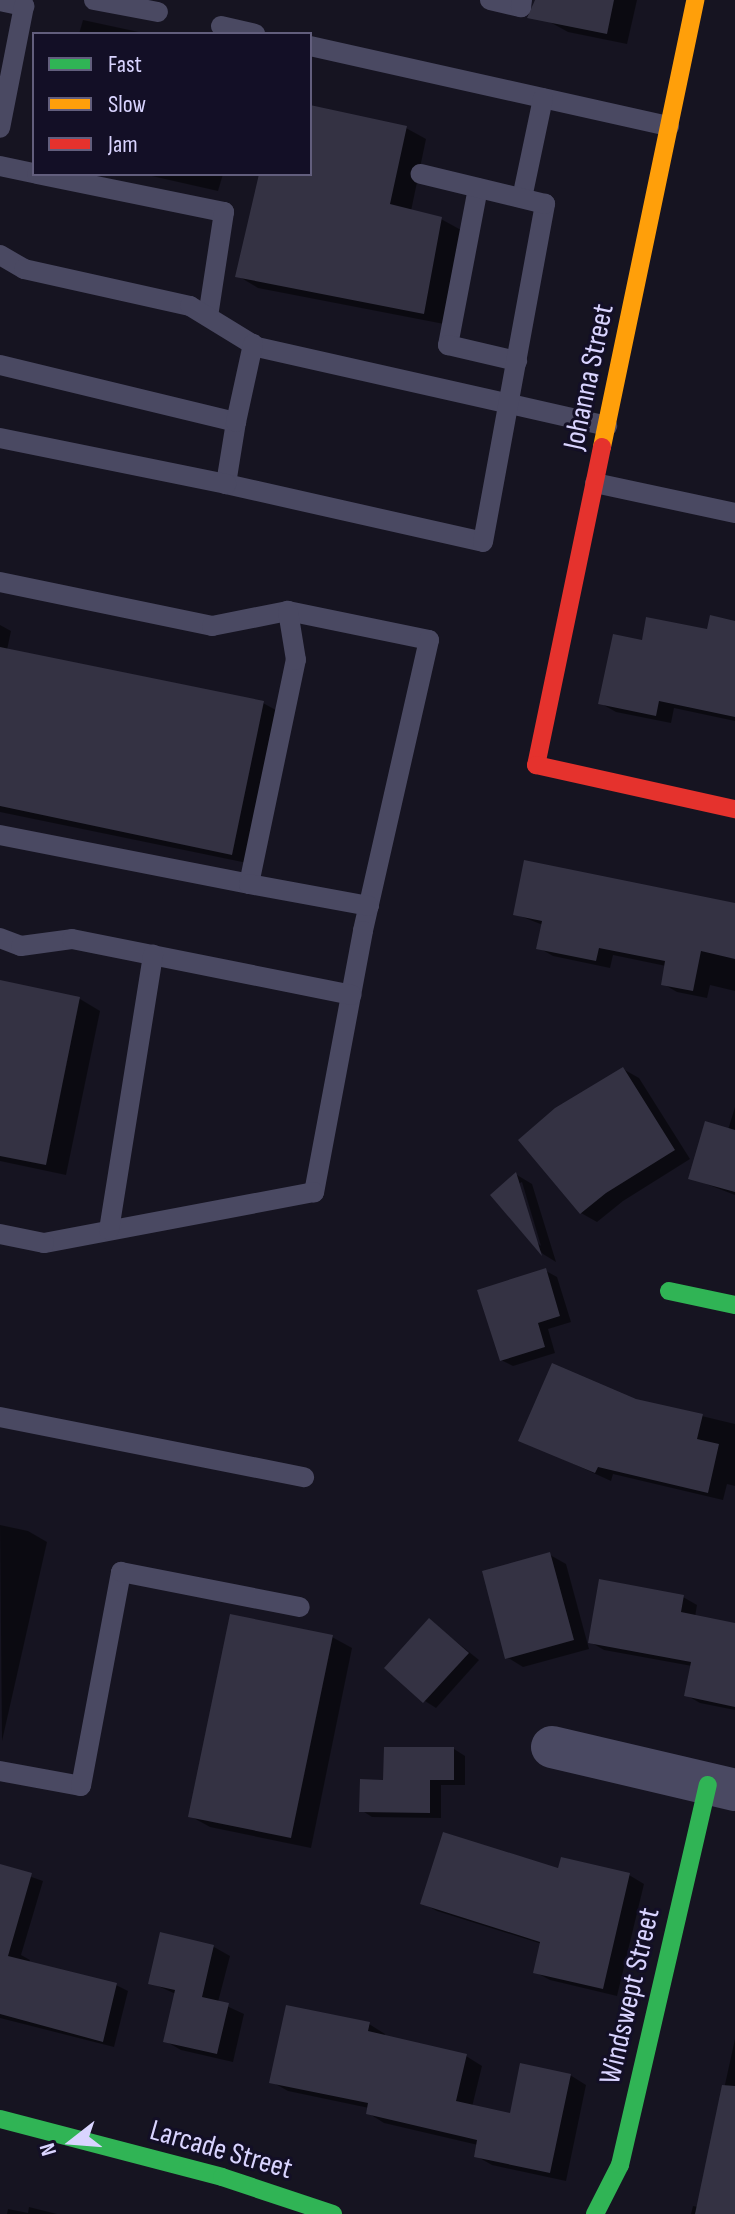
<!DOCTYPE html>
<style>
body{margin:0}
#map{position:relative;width:735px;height:2214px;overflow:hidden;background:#161421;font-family:"Sofia Sans Condensed",sans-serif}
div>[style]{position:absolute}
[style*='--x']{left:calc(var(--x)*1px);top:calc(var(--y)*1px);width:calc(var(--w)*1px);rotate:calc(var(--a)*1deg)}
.shadow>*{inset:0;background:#0007}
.building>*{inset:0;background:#343243}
.lane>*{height:20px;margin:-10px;padding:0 10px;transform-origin:10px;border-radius:10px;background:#4a4962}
.street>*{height:42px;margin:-21px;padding:0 21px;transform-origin:21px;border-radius:21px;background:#4a4962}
.fast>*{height:18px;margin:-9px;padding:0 9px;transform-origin:9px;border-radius:9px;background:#30b455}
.slow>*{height:18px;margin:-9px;padding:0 9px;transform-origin:9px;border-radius:9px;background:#ff9f0a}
.jam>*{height:18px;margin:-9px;padding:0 9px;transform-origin:9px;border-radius:9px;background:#e5322d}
span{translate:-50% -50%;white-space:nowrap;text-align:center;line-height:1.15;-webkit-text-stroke:6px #130f26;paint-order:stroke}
.street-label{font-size:30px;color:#d9d4ff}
.legend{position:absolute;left:32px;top:32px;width:280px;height:144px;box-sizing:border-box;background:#130f26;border:2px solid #625e7d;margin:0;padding:10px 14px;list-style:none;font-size:24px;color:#d9d4ff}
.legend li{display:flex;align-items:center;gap:16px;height:40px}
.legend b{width:40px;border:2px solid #625e7d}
.north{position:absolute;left:32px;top:2102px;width:80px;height:80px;-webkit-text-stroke:6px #130f26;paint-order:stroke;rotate:253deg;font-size:22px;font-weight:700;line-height:32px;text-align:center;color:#d9d4ff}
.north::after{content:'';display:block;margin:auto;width:28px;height:36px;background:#d9d4ff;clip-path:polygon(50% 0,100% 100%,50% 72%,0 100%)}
</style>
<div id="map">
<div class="shadow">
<div style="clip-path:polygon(552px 0,637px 0,627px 44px,568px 32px,548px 21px)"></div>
<div style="clip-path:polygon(83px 20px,148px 34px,79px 34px)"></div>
<div style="clip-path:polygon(310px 107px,406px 128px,426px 139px,411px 211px,441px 219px,461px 230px,444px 324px,258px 288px,238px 276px,261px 174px,310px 174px)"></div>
<div style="clip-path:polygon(143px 174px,223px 174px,218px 191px)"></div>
<div style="clip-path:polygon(735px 623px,735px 721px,674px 708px,671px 723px,616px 712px,600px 703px,643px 643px,709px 632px)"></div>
<div style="clip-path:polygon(0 625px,11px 631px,7px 650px,263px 703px,283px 714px,252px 864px,0 812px)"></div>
<div style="clip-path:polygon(735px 905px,735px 991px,710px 985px,707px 998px,677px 992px,663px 984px,666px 966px,613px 955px,610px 968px,553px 956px,539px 948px,543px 925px,515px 914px)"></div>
<div style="clip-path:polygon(0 982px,80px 999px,100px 1011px,66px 1175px,0 1161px)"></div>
<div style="clip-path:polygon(623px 1069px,639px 1078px,690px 1159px,623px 1201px,597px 1222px,581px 1213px)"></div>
<div style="clip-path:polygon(735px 1107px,735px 1195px,691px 1178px,728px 1130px)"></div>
<div style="clip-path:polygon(evenodd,517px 1175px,532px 1184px,556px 1262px,543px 1254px,493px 1195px,517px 1175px,522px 1182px,541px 1246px,535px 1240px,518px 1184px,522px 1182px)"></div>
<div style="clip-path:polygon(546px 1271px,557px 1277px,571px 1322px,548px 1329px,555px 1353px,513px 1366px,501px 1360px)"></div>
<div style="clip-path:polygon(635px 1400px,735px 1424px,735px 1486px,727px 1484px,723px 1500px,613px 1474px,611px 1481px,521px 1440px)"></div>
<div style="clip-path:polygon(0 1525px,28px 1531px,47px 1542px,2px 1741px)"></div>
<div style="clip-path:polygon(550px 1555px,566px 1564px,589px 1649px,523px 1667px,507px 1657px)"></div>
<div style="clip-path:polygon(683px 1597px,697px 1605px,695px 1617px,735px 1625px,735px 1710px,700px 1703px,686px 1695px,692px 1666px,604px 1650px,590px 1642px)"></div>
<div style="clip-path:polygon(429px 1620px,479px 1660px,436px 1708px,425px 1701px)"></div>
<div style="clip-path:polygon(332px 1637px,352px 1648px,311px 1848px,210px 1827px,190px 1816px)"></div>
<div style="clip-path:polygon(454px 1749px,465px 1756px,465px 1785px,441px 1785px,441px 1818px,372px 1817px,361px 1810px,385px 1782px)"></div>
<div style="clip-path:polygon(0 1866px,43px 1881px,21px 1955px,30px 1960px,29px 1964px,116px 1985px,128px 1991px,114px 2047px,0 2018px)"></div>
<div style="clip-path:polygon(629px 1875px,644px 1884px,617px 1996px,550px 1980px,535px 1972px,542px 1944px,437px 1911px,422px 1903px)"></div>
<div style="clip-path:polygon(214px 1947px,230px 1956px,218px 2002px,244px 2014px,233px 2062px,181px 2050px,165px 2041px,176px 1994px,151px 1983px)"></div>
<div style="clip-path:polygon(369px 2024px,385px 2034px,384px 2037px,466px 2056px,482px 2066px,472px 2107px,511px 2115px,570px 2075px,586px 2085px,566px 2181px,492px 2165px,476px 2156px,478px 2145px,384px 2123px,368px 2113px,369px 2108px,288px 2091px,272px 2082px)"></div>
<div style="clip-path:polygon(735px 2039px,735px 2214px,691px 2214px,693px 2206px,698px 2207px)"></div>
<div style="clip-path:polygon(29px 2207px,57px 2214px,7px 2214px,8px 2209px,28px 2213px)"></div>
</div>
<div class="building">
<div style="clip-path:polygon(535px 0,614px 0,607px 34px,527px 18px)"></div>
<div style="clip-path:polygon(310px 105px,407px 126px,390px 204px,442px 217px,424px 314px,235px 277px,259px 174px,310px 174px)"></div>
<div style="clip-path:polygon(710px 615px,735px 621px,735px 717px,659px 701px,656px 716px,598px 704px,613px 634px,642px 640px,646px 617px,707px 629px)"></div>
<div style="clip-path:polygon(0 647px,264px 701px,232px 855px,0 806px)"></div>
<div style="clip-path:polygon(524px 860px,735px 903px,735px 959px,701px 951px,693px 991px,661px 985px,665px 961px,599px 948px,596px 961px,536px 949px,542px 921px,513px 915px)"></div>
<div style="clip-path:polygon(0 980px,80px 997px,46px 1165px,0 1156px)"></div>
<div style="clip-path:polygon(623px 1067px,675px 1150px,606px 1193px,580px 1214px,518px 1140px,555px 1108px)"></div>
<div style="clip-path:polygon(705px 1121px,735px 1130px,735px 1192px,688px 1179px)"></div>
<div style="clip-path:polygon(516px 1172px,542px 1256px,490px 1195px)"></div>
<div style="clip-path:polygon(546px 1268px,560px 1316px,538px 1323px,545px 1347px,500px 1361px,477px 1290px)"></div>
<div style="clip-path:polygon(552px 1363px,636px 1399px,703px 1414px,697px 1439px,719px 1444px,708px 1493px,598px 1467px,595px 1473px,518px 1441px)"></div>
<div style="clip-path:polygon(550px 1552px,574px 1640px,505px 1659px,482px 1571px)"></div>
<div style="clip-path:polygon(599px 1579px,684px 1595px,681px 1612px,735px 1623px,735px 1707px,684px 1696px,691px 1662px,588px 1643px)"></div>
<div style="clip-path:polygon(230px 1614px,333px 1635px,291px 1838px,188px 1817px)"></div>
<div style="clip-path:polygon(429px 1618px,469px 1653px,423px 1703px,384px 1668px)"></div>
<div style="clip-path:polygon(384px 1747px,454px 1747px,454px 1780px,430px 1780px,430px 1813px,359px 1812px,360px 1779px,383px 1780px)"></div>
<div style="clip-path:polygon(443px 1832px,558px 1868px,561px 1857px,630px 1873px,603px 1989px,533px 1973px,540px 1942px,420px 1904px)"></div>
<div style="clip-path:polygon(0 1864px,32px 1873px,8px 1956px,117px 1983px,103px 2042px,0 2014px)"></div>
<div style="clip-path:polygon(160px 1932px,214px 1945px,202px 1997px,229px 2003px,217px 2054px,163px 2042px,175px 1990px,148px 1984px)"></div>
<div style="clip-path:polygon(286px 2005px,370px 2022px,368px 2031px,467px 2054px,456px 2101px,510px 2113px,520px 2063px,571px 2074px,550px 2173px,474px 2157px,477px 2140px,366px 2114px,368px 2103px,269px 2083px)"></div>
<div style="clip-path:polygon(722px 2085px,735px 2086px,735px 2214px,695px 2214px)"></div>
</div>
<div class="lane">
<div style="--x:94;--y:0;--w:65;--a:10.6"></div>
<div style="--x:490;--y:0;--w:32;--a:13"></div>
<div style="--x:521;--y:7;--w:7;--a:-82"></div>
<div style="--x:0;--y:1;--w:25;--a:12"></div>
<div style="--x:24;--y:6;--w:124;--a:101.1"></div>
<div style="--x:221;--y:26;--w:35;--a:13"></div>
<div style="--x:310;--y:46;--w:368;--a:12.6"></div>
<div style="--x:0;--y:166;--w:35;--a:12"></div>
<div style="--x:37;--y:174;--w:191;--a:11.5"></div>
<div style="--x:224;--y:212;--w:105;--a:98.7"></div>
<div style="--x:478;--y:188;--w:160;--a:100.8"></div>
<div style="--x:448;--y:345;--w:71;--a:13.1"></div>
<div style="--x:522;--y:198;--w:102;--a:-78.1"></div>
<div style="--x:0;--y:255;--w:28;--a:30"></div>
<div style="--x:24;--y:269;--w:170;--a:12.6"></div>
<div style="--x:190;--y:306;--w:79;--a:31.5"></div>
<div style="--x:257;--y:347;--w:359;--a:12.7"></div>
<div style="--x:0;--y:365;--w:243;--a:13.6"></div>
<div style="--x:236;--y:422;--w:63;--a:99.2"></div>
<div style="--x:226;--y:484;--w:263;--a:12.7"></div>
<div style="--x:483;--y:542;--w:344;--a:-79.6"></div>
<div style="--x:545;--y:204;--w:128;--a:-166.4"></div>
<div style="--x:236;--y:422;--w:80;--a:-77.7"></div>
<div style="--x:0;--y:438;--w:231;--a:11.5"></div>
<div style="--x:595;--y:483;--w:143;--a:12.1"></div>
<div style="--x:0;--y:582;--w:217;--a:11.7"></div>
<div style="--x:212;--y:626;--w:77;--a:-11.2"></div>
<div style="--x:288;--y:611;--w:144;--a:11.6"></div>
<div style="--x:429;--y:640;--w:298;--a:102.8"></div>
<div style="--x:363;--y:931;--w:266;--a:100.6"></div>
<div style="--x:314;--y:1192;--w:275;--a:169.3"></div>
<div style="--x:44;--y:1243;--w:45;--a:-168.4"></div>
<div style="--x:0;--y:835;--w:254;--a:11.1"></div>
<div style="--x:249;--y:884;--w:229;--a:-78.2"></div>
<div style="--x:296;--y:660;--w:50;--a:-99.3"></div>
<div style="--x:249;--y:884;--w:122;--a:10.4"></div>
<div style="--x:0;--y:938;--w:22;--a:21"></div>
<div style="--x:21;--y:946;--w:51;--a:-7.8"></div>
<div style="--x:72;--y:939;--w:285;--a:11.3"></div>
<div style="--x:109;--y:1230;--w:279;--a:-80.9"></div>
<div style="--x:0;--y:1417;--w:310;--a:11.2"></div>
<div style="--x:0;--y:1771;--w:82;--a:10.5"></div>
<div style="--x:81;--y:1786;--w:218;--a:-79.4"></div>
<div style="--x:121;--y:1572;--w:182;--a:11.1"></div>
</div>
<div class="street">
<div style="--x:552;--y:1747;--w:188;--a:13.2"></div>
</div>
<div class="fast">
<div style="--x:669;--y:1291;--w:67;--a:12"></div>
<div style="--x:0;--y:2119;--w:229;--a:14.6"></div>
<div style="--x:222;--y:2177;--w:117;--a:18.4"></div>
<div style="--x:595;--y:2214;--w:55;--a:-63"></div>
<div style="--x:620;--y:2165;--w:390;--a:-77"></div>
</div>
<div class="slow">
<div style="--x:602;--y:447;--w:457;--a:-78.2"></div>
</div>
<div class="jam">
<div style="--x:602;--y:447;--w:325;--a:101.7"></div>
<div style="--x:536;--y:765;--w:204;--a:12.5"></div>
</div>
<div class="street-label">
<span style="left:589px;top:377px;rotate:-78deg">Johanna Street</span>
<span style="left:630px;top:1996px;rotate:-77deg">Windswept Street</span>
<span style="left:221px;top:2150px;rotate:16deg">Larcade Street</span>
</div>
<ul class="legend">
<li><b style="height:10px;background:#30b455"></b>Fast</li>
<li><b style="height:10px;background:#ff9f0a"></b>Slow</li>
<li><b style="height:10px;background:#e5322d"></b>Jam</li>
</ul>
<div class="north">N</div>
</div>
